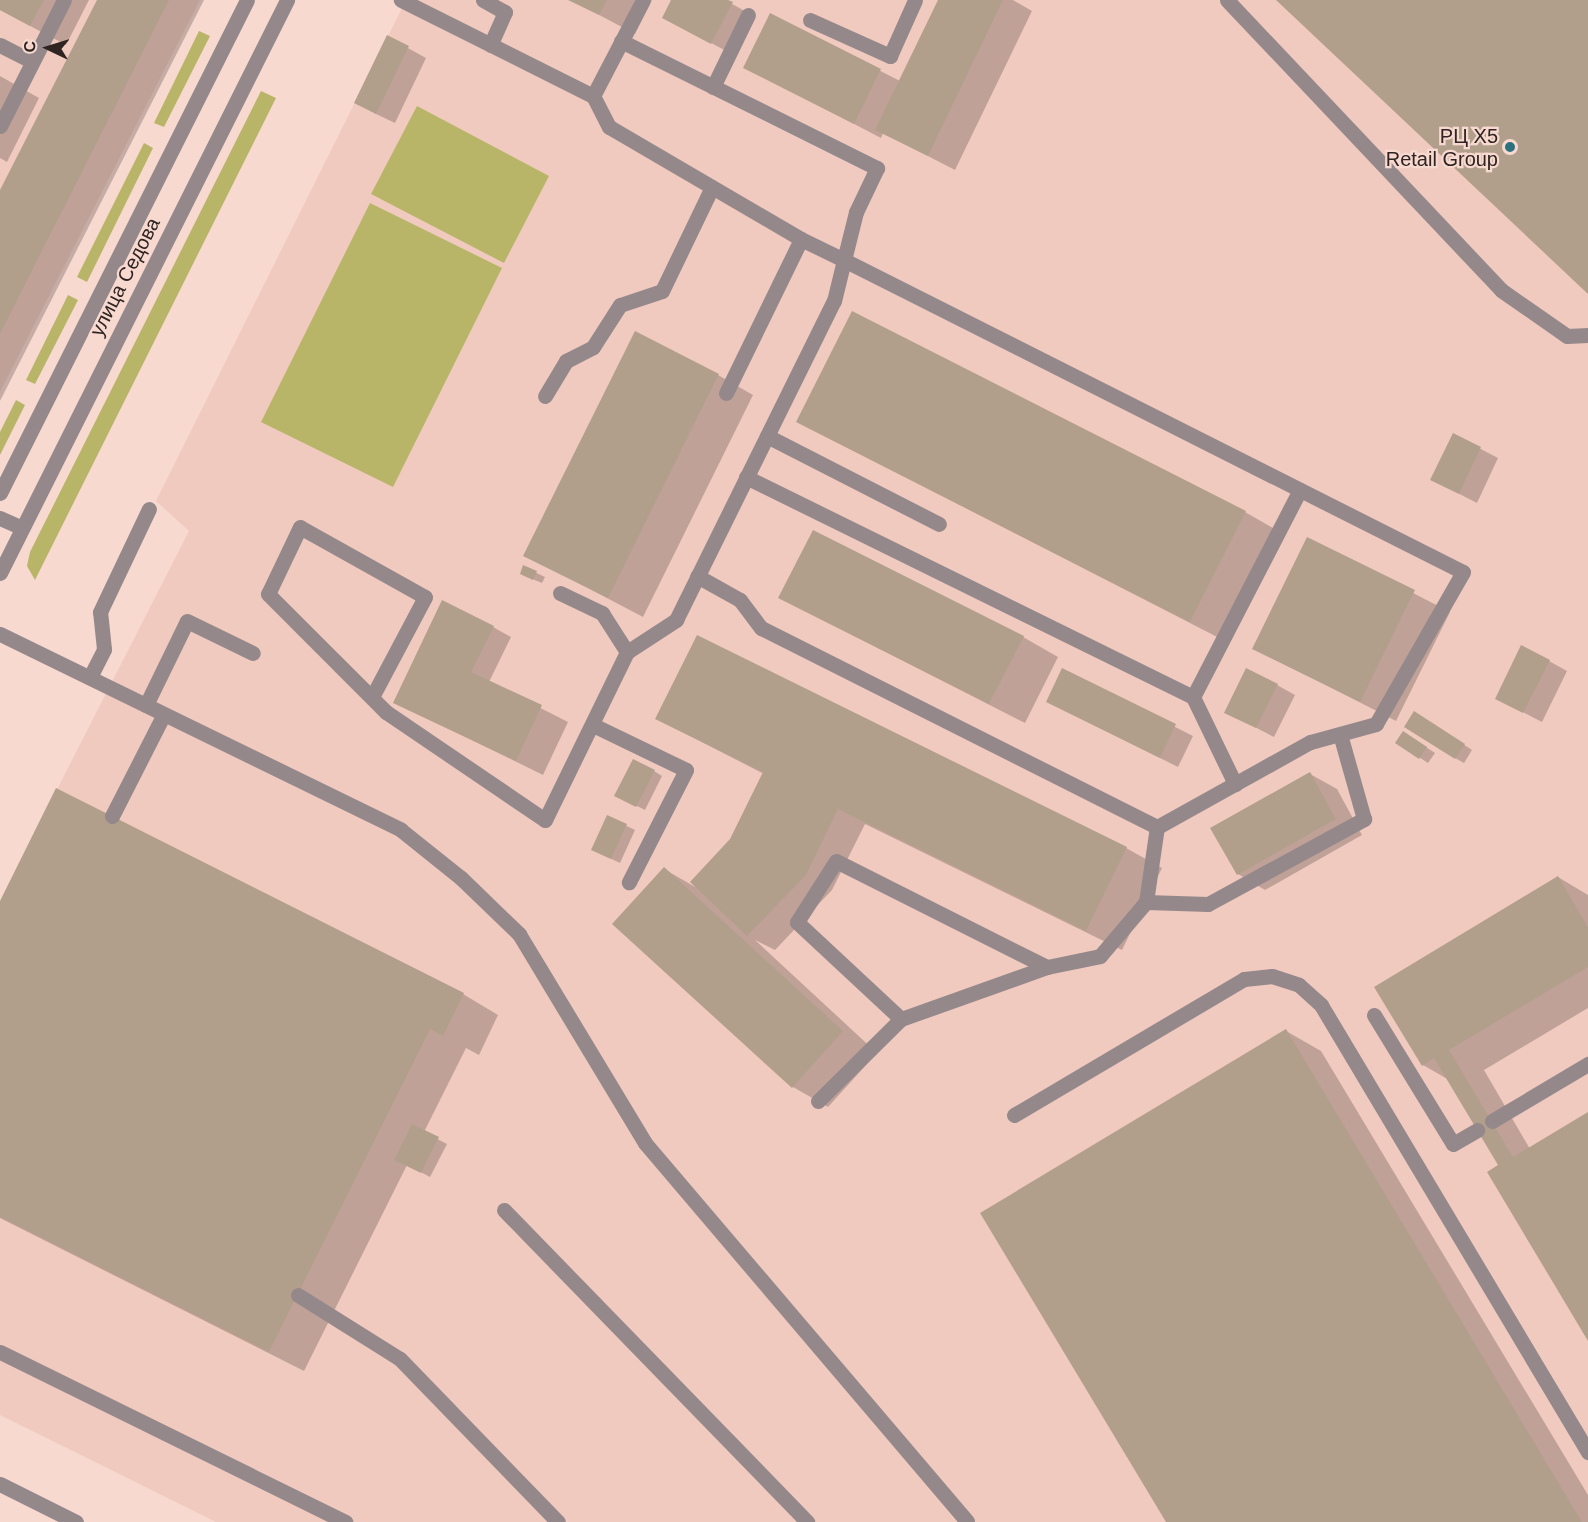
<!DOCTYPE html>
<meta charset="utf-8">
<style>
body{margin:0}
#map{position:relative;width:1588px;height:1522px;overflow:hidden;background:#f7d9d0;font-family:Arial,sans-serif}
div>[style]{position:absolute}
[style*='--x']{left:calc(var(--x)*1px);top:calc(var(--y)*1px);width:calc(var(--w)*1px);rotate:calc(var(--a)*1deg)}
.built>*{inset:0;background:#f0cabf}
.green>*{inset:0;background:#b9b568}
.shadow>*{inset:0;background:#0003}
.building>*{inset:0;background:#b19f8b}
.service>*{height:15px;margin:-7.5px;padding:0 7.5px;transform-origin:7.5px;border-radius:7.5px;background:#95888b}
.minor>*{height:15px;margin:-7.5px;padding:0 7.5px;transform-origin:7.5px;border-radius:7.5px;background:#95888b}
.tertiary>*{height:15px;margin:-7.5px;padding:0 7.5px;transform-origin:7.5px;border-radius:7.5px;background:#95888b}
.dots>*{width:16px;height:16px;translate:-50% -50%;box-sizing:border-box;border:3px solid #f7d9d0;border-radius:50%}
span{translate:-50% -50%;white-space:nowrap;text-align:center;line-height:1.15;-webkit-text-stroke:4.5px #f7d9d0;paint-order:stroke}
.poi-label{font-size:20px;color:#2f2421}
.right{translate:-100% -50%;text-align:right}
.street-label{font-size:20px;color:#2f2421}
.north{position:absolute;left:18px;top:18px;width:60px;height:60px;-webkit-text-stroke:4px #f7d9d0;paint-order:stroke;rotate:274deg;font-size:16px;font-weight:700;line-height:24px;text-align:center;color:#2f2421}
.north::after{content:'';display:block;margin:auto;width:21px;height:27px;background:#2f2421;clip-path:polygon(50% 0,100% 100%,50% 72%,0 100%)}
</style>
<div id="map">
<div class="built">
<div style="clip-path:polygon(0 0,200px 0,0 392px)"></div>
<div style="clip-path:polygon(406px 0,1588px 0,1588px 1522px,216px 1522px,0 1415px,0 901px,189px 531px,156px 501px)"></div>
</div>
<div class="green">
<div style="clip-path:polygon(199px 31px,210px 36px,164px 127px,154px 123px)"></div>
<div style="clip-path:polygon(261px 91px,276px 98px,35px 580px,27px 566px,30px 552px)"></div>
<div style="clip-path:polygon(417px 106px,549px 176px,504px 263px,371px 194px)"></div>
<div style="clip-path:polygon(144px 143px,153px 148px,87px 282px,77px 277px)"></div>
<div style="clip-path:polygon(370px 203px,502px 268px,393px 487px,261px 422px)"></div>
<div style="clip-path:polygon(68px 295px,78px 300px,35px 384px,26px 380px)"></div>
<div style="clip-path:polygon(16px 400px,25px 405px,0 455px,0 432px)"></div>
</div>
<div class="shadow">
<div style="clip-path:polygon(0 0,89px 0,66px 45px,0 10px)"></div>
<div style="clip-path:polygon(98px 0,204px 0,0 401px,0 193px)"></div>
<div style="clip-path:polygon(571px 0,652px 0,635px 34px)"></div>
<div style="clip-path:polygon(672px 0,725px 0,750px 14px,730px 53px,681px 27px)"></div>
<div style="clip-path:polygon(939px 0,1013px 0,1032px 11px,955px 170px,883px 133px,881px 138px,745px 67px,771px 15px,900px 81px)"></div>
<div style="clip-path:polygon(388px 37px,426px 58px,395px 123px,374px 113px)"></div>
<div style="clip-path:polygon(0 76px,39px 98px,7px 162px,0 158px)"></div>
<div style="clip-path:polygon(718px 375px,753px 395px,643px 617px,525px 555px)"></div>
<div style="clip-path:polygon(798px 422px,1245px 512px,1280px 532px,1225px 641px)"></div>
<div style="clip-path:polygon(1454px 435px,1498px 458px,1477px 503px,1432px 480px)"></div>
<div style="clip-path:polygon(1308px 539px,1450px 612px,1396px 721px,1254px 648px)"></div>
<div style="clip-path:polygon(524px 567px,545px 577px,542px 583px,530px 578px)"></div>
<div style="clip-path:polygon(780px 598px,1023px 637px,1058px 657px,1025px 723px)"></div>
<div style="clip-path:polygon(493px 627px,511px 637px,489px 682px,568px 722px,543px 775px,395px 702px)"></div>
<div style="clip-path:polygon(1549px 661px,1567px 671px,1542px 722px,1515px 708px)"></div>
<div style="clip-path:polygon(1063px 670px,1193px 736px,1178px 767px,1048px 702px)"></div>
<div style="clip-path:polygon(1277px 685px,1295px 695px,1274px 737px,1226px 712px)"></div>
<div style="clip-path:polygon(1423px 718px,1472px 750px,1464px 763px,1455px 758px)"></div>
<div style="clip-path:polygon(657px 719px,1126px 848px,1162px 868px,1122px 950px,865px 824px,832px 890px,775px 950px,755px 940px,877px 1053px,828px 1107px,793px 1087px,664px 869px,697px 888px,731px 840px,764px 774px)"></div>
<div style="clip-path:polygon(1412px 738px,1435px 753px,1428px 763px,1397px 743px)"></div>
<div style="clip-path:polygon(654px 771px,662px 776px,645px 810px,625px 800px)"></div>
<div style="clip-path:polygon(1310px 774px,1337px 789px,1362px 835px,1265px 890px,1238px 874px)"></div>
<div style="clip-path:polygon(608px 817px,635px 830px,620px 863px,601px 854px)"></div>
<div style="clip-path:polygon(1558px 877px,1588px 895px,1588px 1008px,1484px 1070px,1530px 1149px,1588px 1114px,1588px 1338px,1500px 1166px,1449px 1080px,1423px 1065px)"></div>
<div style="clip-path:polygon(0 904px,463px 994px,498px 1015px,479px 1055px,466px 1048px,424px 1132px,447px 1144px,430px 1177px,407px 1165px,304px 1371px,0 1218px)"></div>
<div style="clip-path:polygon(1286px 1031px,1321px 1051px,1588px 1495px,1588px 1522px,1167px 1522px)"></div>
</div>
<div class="building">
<div style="clip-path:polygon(0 0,44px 0,30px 26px,0 10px)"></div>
<div style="clip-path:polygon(97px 0,169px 0,0 334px,0 190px)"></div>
<div style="clip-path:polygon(568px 0,607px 0,599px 15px)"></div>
<div style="clip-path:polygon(671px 0,728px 0,733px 2px,711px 44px,662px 18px)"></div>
<div style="clip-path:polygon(938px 0,1003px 0,928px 156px,875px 130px)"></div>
<div style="clip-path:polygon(1276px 0,1588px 0,1588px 294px)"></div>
<div style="clip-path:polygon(770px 13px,881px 69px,854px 124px,743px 68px)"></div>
<div style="clip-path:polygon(387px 35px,409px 46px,376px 114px,354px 103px)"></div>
<div style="clip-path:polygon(852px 311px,1246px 511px,1190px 622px,796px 422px)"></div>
<div style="clip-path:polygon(635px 331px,719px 374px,608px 598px,523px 556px)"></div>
<div style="clip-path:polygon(1453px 433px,1481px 447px,1459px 494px,1430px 480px)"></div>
<div style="clip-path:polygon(813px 530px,1024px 636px,989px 704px,778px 598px)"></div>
<div style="clip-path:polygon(1307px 537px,1415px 590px,1360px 702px,1252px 649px)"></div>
<div style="clip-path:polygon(523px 565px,537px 571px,533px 580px,520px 574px)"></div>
<div style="clip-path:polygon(442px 600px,494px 626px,471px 672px,542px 705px,516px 761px,393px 703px)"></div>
<div style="clip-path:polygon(697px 635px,1127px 847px,1086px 931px,838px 809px,806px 875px,747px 936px,690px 882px,730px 839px,763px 772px,655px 719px)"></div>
<div style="clip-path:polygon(1521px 645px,1550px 660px,1523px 713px,1495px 699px)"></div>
<div style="clip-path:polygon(1062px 668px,1176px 724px,1160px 758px,1046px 702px)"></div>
<div style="clip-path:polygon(1246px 668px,1278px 684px,1256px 728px,1224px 713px)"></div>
<div style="clip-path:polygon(1414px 711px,1465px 744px,1455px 759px,1404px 727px)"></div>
<div style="clip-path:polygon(1403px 731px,1427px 747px,1419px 759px,1395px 743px)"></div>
<div style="clip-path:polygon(633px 759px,655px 770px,636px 807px,614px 796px)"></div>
<div style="clip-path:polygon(1310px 772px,1336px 819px,1237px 875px,1210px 828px)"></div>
<div style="clip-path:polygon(56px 788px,464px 993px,443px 1036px,430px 1029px,269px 1352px,0 1217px,0 901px)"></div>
<div style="clip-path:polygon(607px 815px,627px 824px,611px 859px,591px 850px)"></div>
<div style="clip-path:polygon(664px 867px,843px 1031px,792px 1088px,612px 924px)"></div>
<div style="clip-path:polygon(1558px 876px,1588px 927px,1588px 967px,1449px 1050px,1513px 1157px,1588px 1112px,1588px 1341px,1487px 1172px,1498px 1165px,1434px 1058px,1422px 1066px,1374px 987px)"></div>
<div style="clip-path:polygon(1286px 1029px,1582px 1522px,1166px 1522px,980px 1213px)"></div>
<div style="clip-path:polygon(412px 1124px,439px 1137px,421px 1173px,394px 1160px)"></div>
</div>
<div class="service">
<div style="--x:483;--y:0;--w:25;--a:29"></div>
<div style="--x:505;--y:12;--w:36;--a:114"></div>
<div style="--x:1227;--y:0;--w:399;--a:46.6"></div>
<div style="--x:1501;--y:290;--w:80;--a:34.9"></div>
<div style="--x:1567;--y:336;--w:21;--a:-3"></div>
<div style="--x:810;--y:20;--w:88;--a:24.2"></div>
<div style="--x:890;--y:56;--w:61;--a:-65.9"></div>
<div style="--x:621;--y:41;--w:286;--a:26.4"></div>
<div style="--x:877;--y:168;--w:49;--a:115.5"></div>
<div style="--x:856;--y:212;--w:49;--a:104"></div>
<div style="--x:844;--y:260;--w:693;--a:26.75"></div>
<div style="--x:1463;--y:572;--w:175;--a:119.8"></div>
<div style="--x:1376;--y:724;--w:68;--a:164.7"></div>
<div style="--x:1310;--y:742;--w:175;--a:150.9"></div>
<div style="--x:1157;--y:827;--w:443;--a:-153.3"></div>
<div style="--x:761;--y:628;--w:35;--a:-127"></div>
<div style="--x:740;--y:600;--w:49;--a:-150.8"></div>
<div style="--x:0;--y:45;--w:36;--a:27"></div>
<div style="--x:713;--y:87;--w:80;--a:-64.1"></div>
<div style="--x:593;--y:96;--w:108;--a:-62.5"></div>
<div style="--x:0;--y:126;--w:141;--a:-63.1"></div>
<div style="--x:726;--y:393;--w:171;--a:-64"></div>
<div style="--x:545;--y:396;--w:41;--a:-59"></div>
<div style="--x:566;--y:361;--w:30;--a:-27"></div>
<div style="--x:593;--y:347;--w:50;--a:-57.3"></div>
<div style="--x:620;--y:305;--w:44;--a:-18.4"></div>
<div style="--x:662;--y:291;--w:115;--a:-64.3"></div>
<div style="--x:767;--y:436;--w:193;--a:27.1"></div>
<div style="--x:746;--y:477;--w:498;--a:26.2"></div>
<div style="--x:1193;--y:697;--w:97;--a:64.2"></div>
<div style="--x:0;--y:518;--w:24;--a:24"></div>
<div style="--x:560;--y:593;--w:47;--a:25.5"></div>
<div style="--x:602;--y:613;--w:46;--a:57.3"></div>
<div style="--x:0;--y:634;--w:446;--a:26"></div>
<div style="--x:401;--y:830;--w:77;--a:38.7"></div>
<div style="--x:461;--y:878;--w:81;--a:44"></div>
<div style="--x:519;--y:934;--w:244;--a:58.9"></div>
<div style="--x:645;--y:1143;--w:497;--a:49.6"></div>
<div style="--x:90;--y:677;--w:31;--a:-63"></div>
<div style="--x:104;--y:649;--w:37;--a:-96"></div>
<div style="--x:100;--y:612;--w:114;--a:-64.6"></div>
<div style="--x:372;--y:697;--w:113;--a:-62.1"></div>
<div style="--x:425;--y:597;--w:143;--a:-150.8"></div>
<div style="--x:300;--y:527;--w:74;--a:115.5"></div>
<div style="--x:268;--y:594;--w:167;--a:45"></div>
<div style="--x:386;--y:712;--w:192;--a:34.2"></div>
<div style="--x:545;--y:820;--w:187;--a:-64"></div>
<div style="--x:627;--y:652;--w:59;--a:-33.1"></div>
<div style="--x:676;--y:620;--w:356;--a:-63.7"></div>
<div style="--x:834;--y:301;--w:42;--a:-76.3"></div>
<div style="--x:844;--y:260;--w:48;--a:-154"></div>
<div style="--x:801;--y:239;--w:222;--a:-149.7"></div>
<div style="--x:609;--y:127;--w:35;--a:-117"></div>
<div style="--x:593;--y:96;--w:215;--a:-153.4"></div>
<div style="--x:1193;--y:697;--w:233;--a:-62.7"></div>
<div style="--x:146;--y:705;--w:93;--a:-64"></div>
<div style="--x:187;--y:621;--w:73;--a:25.9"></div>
<div style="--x:593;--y:725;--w:103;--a:25.8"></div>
<div style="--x:686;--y:770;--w:126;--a:117"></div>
<div style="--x:112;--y:816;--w:114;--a:-63"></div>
<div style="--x:1146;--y:902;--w:62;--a:1.8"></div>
<div style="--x:1208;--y:904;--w:178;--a:-28.6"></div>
<div style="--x:1364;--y:819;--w:88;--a:-105.8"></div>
<div style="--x:1374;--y:1015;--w:151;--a:58.5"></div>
<div style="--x:1453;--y:1144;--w:28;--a:-30"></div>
<div style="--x:901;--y:1019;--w:142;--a:-137"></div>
<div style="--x:797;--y:922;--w:72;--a:-57.4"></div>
<div style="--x:836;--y:861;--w:236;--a:26.7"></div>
<div style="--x:818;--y:1101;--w:117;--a:-44.7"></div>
<div style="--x:901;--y:1019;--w:155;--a:-19.6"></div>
<div style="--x:1047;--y:967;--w:54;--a:-11.7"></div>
<div style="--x:1100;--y:956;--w:71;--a:-49.6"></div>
<div style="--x:1146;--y:902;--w:76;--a:-81.7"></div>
<div style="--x:1014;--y:1115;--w:267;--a:-30.6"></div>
<div style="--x:1244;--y:979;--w:28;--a:-6"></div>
<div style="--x:1272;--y:976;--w:28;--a:18"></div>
<div style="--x:1299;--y:985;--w:30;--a:42"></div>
<div style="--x:1321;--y:1005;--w:521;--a:59.15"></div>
<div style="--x:1492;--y:1121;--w:112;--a:-30.7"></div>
<div style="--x:504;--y:1210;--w:435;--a:45.8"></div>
<div style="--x:298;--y:1295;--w:120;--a:32.1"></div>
<div style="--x:400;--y:1359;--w:227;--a:45.9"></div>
<div style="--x:0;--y:1352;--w:385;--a:26.2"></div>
</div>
<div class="minor">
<div style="--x:0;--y:573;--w:641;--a:-63.39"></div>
<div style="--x:0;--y:1484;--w:85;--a:26.6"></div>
</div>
<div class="tertiary">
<div style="--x:0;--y:493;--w:551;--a:-63.39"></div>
</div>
<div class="dots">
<div style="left:1510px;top:147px;background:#2b727e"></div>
</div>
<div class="poi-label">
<span class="right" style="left:1498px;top:148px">РЦ X5<br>Retail Group</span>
</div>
<div class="street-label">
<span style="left:125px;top:277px;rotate:-63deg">улица Седова</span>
</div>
<div class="north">С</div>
</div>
